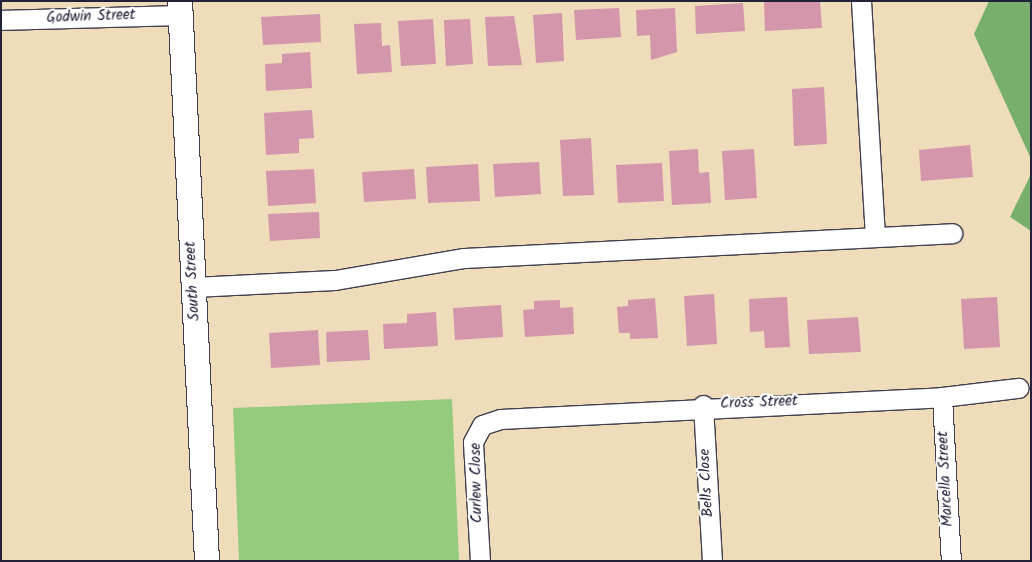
<!DOCTYPE html>
<style>
body{margin:0}
#map{position:relative;width:1032px;height:562px;overflow:hidden;background:#eedcba;font-family:Kalam,sans-serif}
div>[style]{position:absolute}
[style*='--x']{left:calc(var(--x)*1px);top:calc(var(--y)*1px);width:calc(var(--w)*1px);rotate:calc(var(--a)*1deg)}
.green>*{inset:0;background:#95cb7d}
.forest>*{inset:0;background:#78af6c}
.building>*{inset:0;background:#d396ab}
.roads{filter:drop-shadow(1px 0 #413e4e) drop-shadow(-1px 0 #413e4e) drop-shadow(0 1px #413e4e) drop-shadow(0 -1px #413e4e)}
.minor>*{height:19px;margin:-9.5px;padding:0 9.5px;transform-origin:9.5px;border-radius:9.5px;background:#fff}
.tertiary>*{height:24px;margin:-12px;padding:0 12px;transform-origin:12px;border-radius:12px;background:#fff}
span{translate:-50% -50%;white-space:nowrap;text-align:center;line-height:1.15;-webkit-text-stroke:4.5px #fff;paint-order:stroke}
.street-label{font-size:15px;color:#22223b}
.frame{position:absolute;inset:0;border:2px solid #22223b;pointer-events:none}
</style>
<div id="map">
<div class="green">
<div style="clip-path:polygon(452px 399px,459px 561px,239px 561px,233px 408px)"></div>
</div>
<div class="forest">
<div style="clip-path:polygon(989px 1px,1031px 1px,1031px 159px,974px 34px)"></div>
<div style="clip-path:polygon(1031px 174px,1031px 231px,1010px 217px)"></div>
</div>
<div class="building">
<div style="clip-path:polygon(764px 1px,820px 1px,822px 28px,765px 31px)"></div>
<div style="clip-path:polygon(743px 3px,745px 31px,696px 34px,695px 6px)"></div>
<div style="clip-path:polygon(619px 8px,621px 37px,576px 40px,574px 10px)"></div>
<div style="clip-path:polygon(675px 8px,677px 52px,651px 60px,650px 35px,637px 36px,636px 10px)"></div>
<div style="clip-path:polygon(562px 13px,564px 61px,536px 63px,533px 15px)"></div>
<div style="clip-path:polygon(320px 14px,321px 42px,263px 45px,261px 17px)"></div>
<div style="clip-path:polygon(514px 16px,522px 65px,488px 66px,485px 17px)"></div>
<div style="clip-path:polygon(433px 19px,436px 64px,401px 66px,398px 21px)"></div>
<div style="clip-path:polygon(470px 19px,473px 64px,446px 66px,444px 20px)"></div>
<div style="clip-path:polygon(381px 23px,382px 46px,390px 45px,392px 72px,357px 74px,354px 24px)"></div>
<div style="clip-path:polygon(310px 52px,312px 88px,266px 91px,265px 64px,282px 63px,282px 54px)"></div>
<div style="clip-path:polygon(824px 87px,827px 144px,794px 146px,792px 89px)"></div>
<div style="clip-path:polygon(312px 110px,314px 138px,299px 139px,299px 153px,266px 155px,264px 113px)"></div>
<div style="clip-path:polygon(591px 138px,594px 195px,563px 196px,560px 140px)"></div>
<div style="clip-path:polygon(970px 145px,973px 177px,921px 181px,919px 150px)"></div>
<div style="clip-path:polygon(698px 149px,699px 173px,709px 172px,711px 203px,672px 205px,669px 151px)"></div>
<div style="clip-path:polygon(754px 149px,757px 198px,725px 200px,722px 151px)"></div>
<div style="clip-path:polygon(539px 162px,541px 194px,495px 197px,493px 164px)"></div>
<div style="clip-path:polygon(662px 163px,664px 201px,618px 203px,616px 165px)"></div>
<div style="clip-path:polygon(478px 164px,480px 201px,428px 203px,426px 167px)"></div>
<div style="clip-path:polygon(314px 169px,316px 203px,268px 206px,266px 171px)"></div>
<div style="clip-path:polygon(414px 169px,416px 199px,364px 202px,362px 172px)"></div>
<div style="clip-path:polygon(319px 212px,320px 238px,270px 241px,268px 214px)"></div>
<div style="clip-path:polygon(714px 294px,717px 344px,687px 346px,684px 296px)"></div>
<div style="clip-path:polygon(787px 297px,790px 347px,765px 348px,764px 331px,750px 332px,749px 299px)"></div>
<div style="clip-path:polygon(997px 297px,1000px 347px,964px 349px,961px 299px)"></div>
<div style="clip-path:polygon(655px 298px,658px 338px,630px 339px,630px 333px,619px 333px,617px 307px,628px 306px,628px 300px)"></div>
<div style="clip-path:polygon(560px 300px,560px 308px,573px 307px,574px 334px,525px 337px,523px 310px,534px 309px,534px 301px)"></div>
<div style="clip-path:polygon(501px 305px,503px 337px,455px 340px,453px 308px)"></div>
<div style="clip-path:polygon(436px 312px,438px 346px,384px 349px,383px 324px,407px 323px,407px 314px)"></div>
<div style="clip-path:polygon(858px 317px,861px 352px,809px 354px,807px 320px)"></div>
<div style="clip-path:polygon(318px 330px,320px 365px,271px 368px,269px 333px)"></div>
<div style="clip-path:polygon(368px 330px,370px 360px,327px 362px,326px 332px)"></div>
</div>
<div class="roads">
<div class="minor">
<div style="--x:861;--y:1;--w:236;--a:86.6"></div>
<div style="--x:1;--y:20;--w:179;--a:-1.6"></div>
<div style="--x:193;--y:287;--w:142;--a:-2.8"></div>
<div style="--x:335;--y:280;--w:131;--a:-9.7"></div>
<div style="--x:464;--y:258;--w:489;--a:-2.9"></div>
<div style="--x:942;--y:397;--w:164;--a:86.9"></div>
<div style="--x:703;--y:405;--w:156;--a:86.7"></div>
<div style="--x:480;--y:561;--w:119;--a:-93.4"></div>
<div style="--x:473;--y:442;--w:19;--a:-62"></div>
<div style="--x:482;--y:425;--w:19;--a:-18"></div>
<div style="--x:500;--y:419;--w:443;--a:-2.8"></div>
<div style="--x:942;--y:397;--w:77;--a:-6.8"></div>
</div>
<div class="tertiary">
<div style="--x:180;--y:1;--w:561;--a:87.24"></div>
</div>
</div>
<div class="street-label">
<span style="left:91px;top:17px;rotate:-2deg">Godwin Street</span>
<span style="left:193px;top:281px;rotate:-93deg">South Street</span>
<span style="left:759px;top:403px;rotate:-2deg">Cross Street</span>
<span style="left:946px;top:479px;rotate:-93deg">Marcella Street</span>
<span style="left:477px;top:483px;rotate:-91deg">Curlew Close</span>
<span style="left:707px;top:483px;rotate:-93deg">Bells Close</span>
</div>
<div class="frame"></div>
</div>
